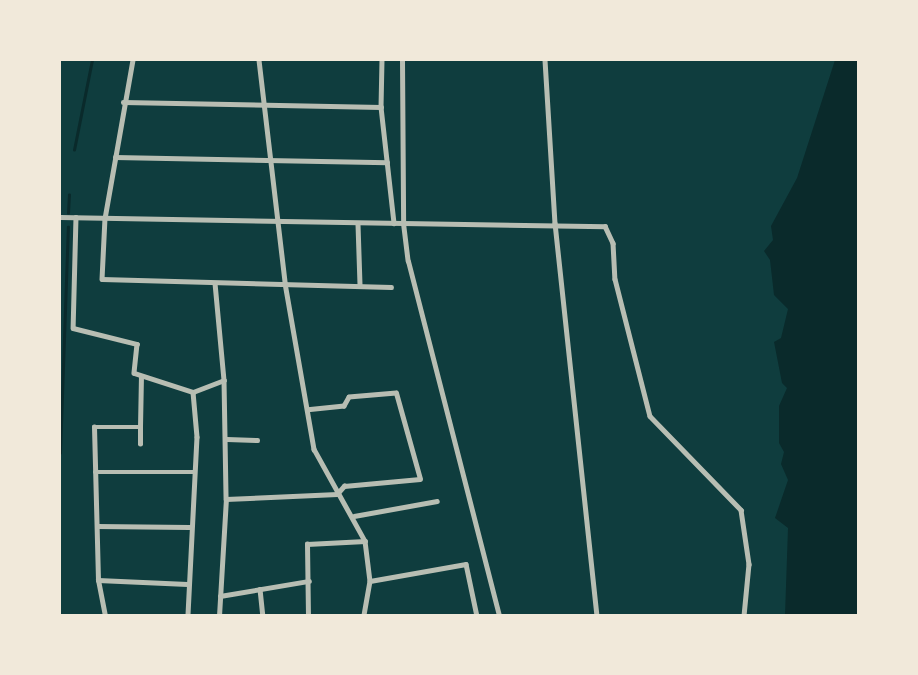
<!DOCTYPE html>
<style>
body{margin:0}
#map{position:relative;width:918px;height:675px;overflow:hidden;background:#0f3d3e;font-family:Manrope,sans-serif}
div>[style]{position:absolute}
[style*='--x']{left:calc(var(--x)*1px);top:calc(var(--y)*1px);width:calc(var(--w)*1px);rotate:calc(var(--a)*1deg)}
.water>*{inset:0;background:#0a2a2b}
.stream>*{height:2.5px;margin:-1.25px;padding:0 1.25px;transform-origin:1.25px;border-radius:1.25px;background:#0a2a2b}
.minor>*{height:4.5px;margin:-2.25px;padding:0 2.25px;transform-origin:2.25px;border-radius:2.25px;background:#b8beb3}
.tertiary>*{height:5px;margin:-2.5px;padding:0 2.5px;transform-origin:2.5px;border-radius:2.5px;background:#b8beb3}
span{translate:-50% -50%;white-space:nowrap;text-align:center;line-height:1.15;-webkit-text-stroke:7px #f1e9da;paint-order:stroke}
.frame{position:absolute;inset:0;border:61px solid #f1e9da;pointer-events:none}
</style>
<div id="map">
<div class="water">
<div style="clip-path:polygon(835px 60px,858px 60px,858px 615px,785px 615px,788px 528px,775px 518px,788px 480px,781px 464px,784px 452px,779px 443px,779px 406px,787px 388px,782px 383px,774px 342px,781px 338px,788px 309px,774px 295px,770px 260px,764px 251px,773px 240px,771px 226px,797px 178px)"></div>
</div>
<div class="stream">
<div style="--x:74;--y:150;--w:92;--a:-78.7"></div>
<div style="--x:68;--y:213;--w:18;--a:-87"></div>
<div style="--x:60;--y:453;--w:226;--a:-88"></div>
</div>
<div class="minor">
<div style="--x:133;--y:60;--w:160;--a:100"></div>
<div style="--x:105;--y:218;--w:61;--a:92.8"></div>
<div style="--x:102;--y:279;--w:289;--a:1.6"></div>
<div style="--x:259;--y:60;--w:225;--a:83.3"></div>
<div style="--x:285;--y:283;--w:169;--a:80.1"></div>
<div style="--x:314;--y:449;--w:105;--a:61"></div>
<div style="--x:365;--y:541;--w:40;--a:82.9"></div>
<div style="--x:370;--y:581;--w:36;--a:100"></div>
<div style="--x:382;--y:60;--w:47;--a:91.2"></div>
<div style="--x:381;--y:107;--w:117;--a:83.6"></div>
<div style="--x:545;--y:60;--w:163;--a:86.5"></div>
<div style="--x:555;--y:223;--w:395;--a:83.9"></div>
<div style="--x:123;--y:102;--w:258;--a:1.1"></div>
<div style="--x:115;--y:157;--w:272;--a:1.1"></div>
<div style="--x:76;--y:217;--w:111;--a:91.5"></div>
<div style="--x:73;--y:328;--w:66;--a:14"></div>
<div style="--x:137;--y:344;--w:29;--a:96"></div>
<div style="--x:134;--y:373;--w:62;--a:17.9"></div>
<div style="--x:193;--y:392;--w:45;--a:84.9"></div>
<div style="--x:197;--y:437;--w:179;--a:92.9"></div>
<div style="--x:403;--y:223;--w:202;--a:0.9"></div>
<div style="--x:605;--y:226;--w:19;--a:65"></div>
<div style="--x:613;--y:243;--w:36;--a:87"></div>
<div style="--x:615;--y:279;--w:141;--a:75.7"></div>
<div style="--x:650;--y:416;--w:131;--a:45.9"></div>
<div style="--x:741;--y:510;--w:55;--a:81.6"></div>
<div style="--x:749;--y:564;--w:52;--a:95.5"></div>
<div style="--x:358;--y:224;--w:61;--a:88.1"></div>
<div style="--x:215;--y:283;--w:97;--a:84.7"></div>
<div style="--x:224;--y:380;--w:119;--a:89"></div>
<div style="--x:226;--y:499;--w:111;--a:-2.6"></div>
<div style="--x:337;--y:494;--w:11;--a:-49"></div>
<div style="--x:344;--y:486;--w:76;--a:-5.3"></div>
<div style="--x:420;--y:479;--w:89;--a:-105.6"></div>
<div style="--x:396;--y:393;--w:47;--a:175.1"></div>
<div style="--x:349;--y:397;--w:10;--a:119"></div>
<div style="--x:344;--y:406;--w:36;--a:174"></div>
<div style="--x:193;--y:392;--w:33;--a:-21"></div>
<div style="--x:227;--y:439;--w:30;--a:2"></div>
<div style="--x:140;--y:444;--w:17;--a:-90"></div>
<div style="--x:95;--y:472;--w:99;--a:0"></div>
<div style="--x:354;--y:516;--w:84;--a:-10.2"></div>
<div style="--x:97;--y:526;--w:92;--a:0.6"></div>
<div style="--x:98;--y:580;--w:89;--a:2.6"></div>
<div style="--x:370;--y:581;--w:97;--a:-10"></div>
<div style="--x:466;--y:564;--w:53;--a:78.1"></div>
<div style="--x:260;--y:589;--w:27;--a:84"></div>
<div style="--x:220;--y:596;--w:90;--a:-9.6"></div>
<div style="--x:105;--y:616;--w:37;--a:-101"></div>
<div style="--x:98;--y:580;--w:153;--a:-91.5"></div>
<div style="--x:94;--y:427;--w:46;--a:0"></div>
<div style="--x:140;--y:427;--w:50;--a:-88.9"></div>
<div style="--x:219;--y:616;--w:117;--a:-86.6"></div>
<div style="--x:308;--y:616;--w:72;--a:-90.8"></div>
<div style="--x:307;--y:544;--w:58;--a:-3"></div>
</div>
<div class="tertiary">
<div style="--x:402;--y:60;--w:163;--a:89.6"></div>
<div style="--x:403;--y:223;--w:38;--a:83"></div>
<div style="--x:408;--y:261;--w:366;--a:75.6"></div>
<div style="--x:60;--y:217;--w:343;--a:1"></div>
</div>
<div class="frame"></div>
</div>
